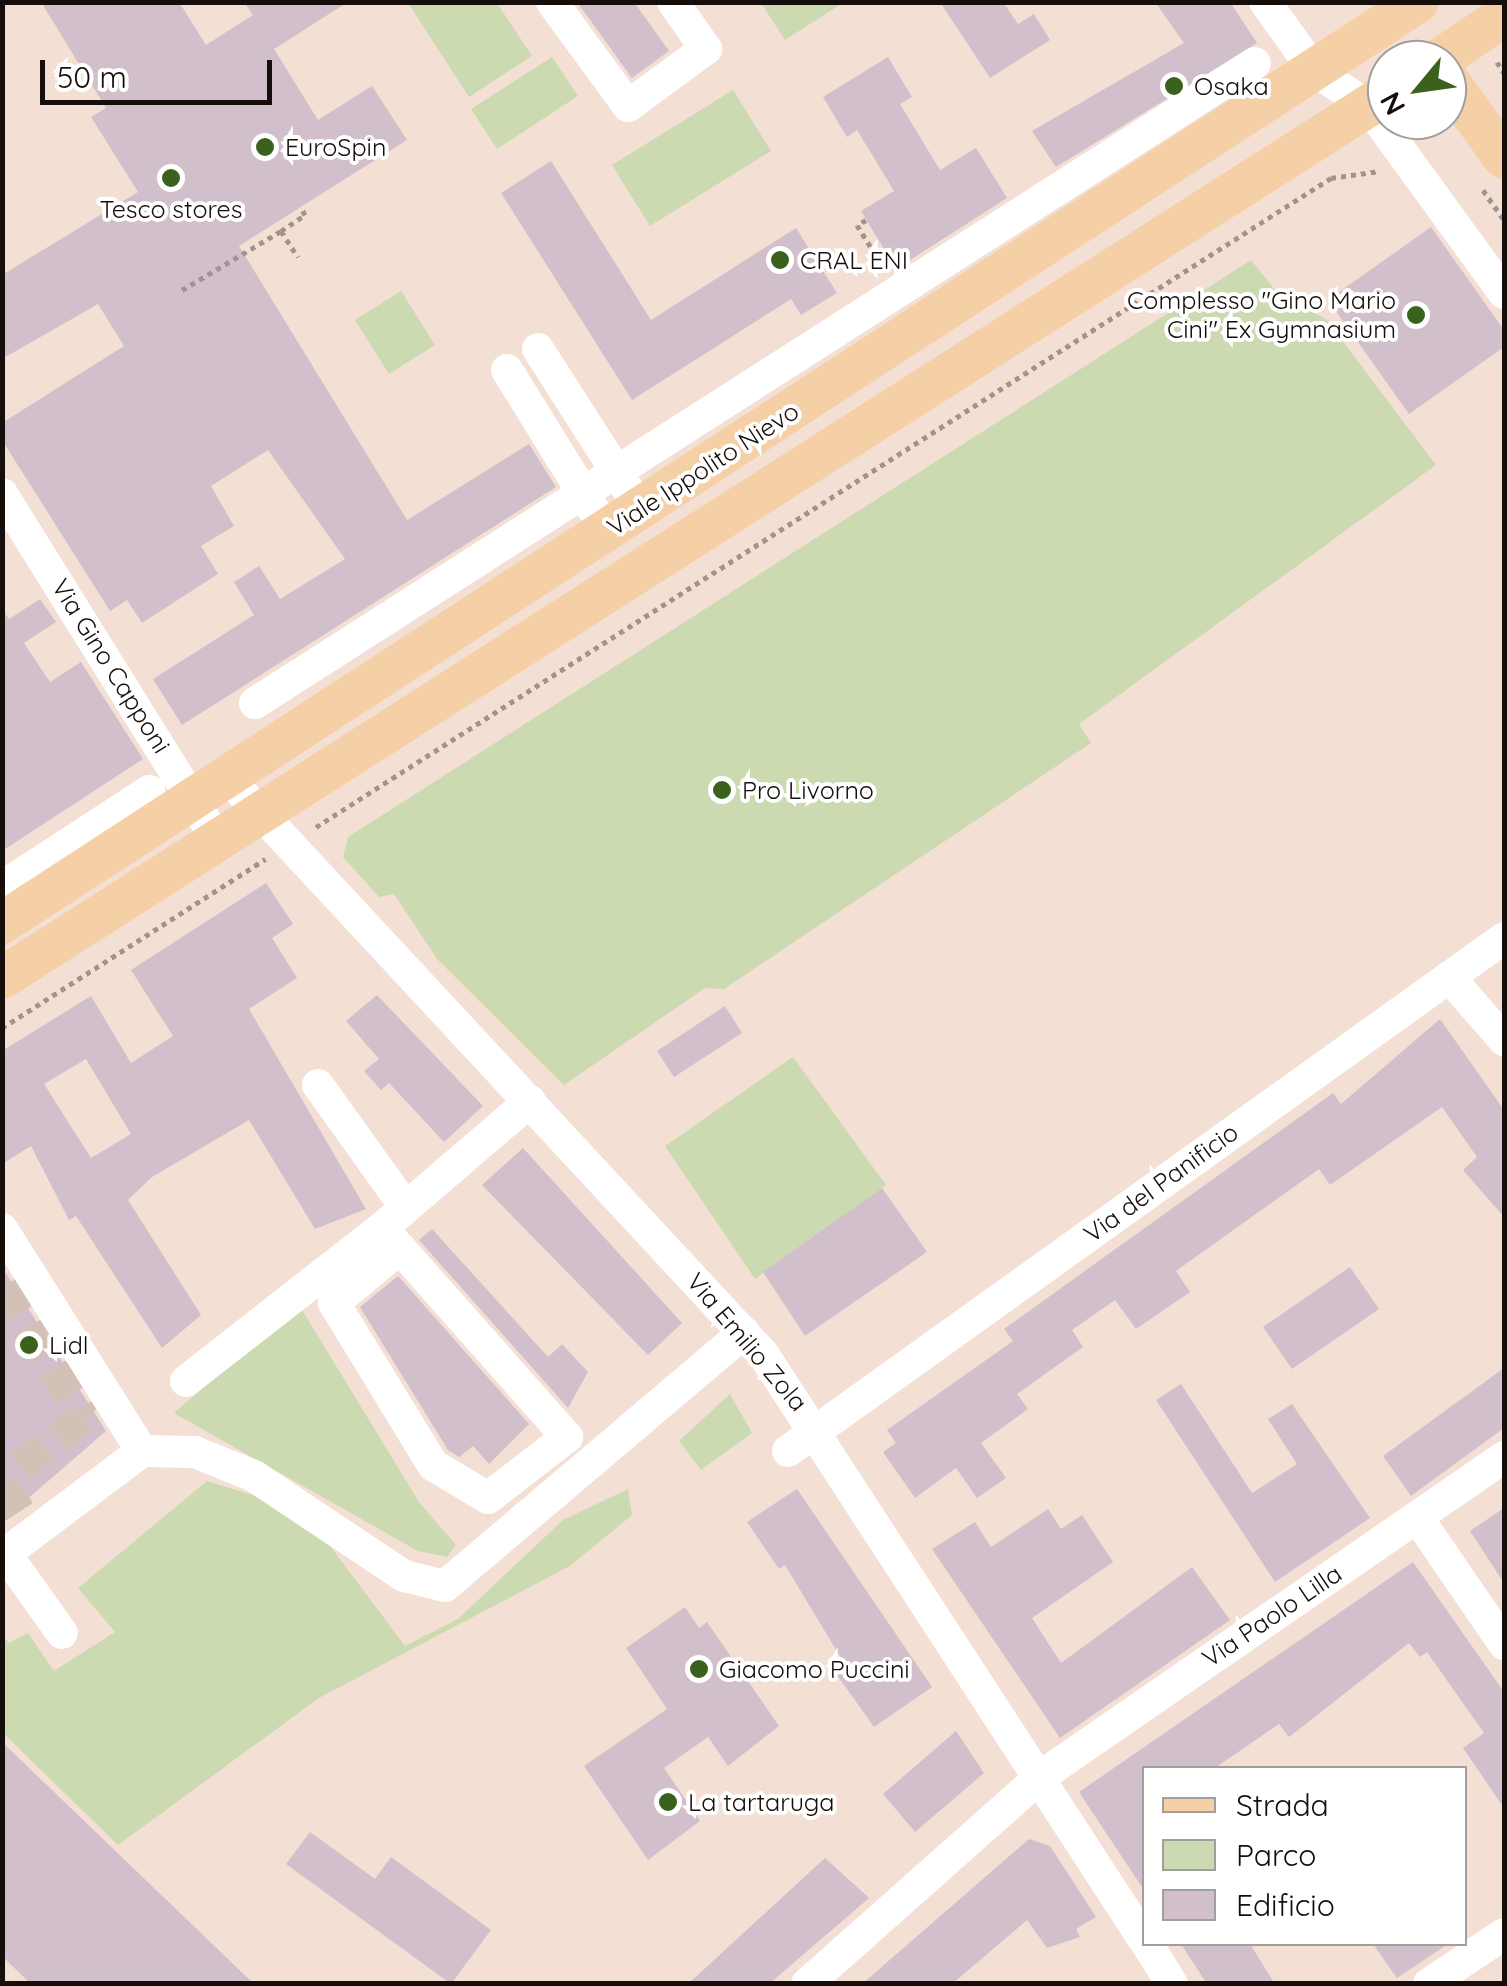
<!DOCTYPE html>
<style>
body{margin:0}
#map{position:relative;width:1507px;height:1986px;overflow:hidden;background:#f4dfd5;font-family:Quicksand,sans-serif}
div>[style]{position:absolute}
[style*='--x']{left:calc(var(--x)*1px);top:calc(var(--y)*1px);width:calc(var(--w)*1px);rotate:calc(var(--a)*1deg)}
.green>*{inset:0;background:#ccdab2}
.building>*{inset:0;background:#d1bfcc}
.minor-tunnel>*{height:32px;margin-top:-16px;transform-origin:0;background:repeating-linear-gradient(90deg,#d3c0b7 0 32px,transparent 0 48px)}
.path>*{height:5px;margin-top:-2.5px;transform-origin:0;background:repeating-linear-gradient(90deg,#a3938c 0 5px,transparent 0 10px)}
.minor>*{height:32px;margin:-16px;padding:0 16px;transform-origin:16px;border-radius:16px;background:#fff}
.major>*{height:42px;margin:-21px;padding:0 21px;transform-origin:21px;border-radius:21px;background:#f5d0a6}
.dots>*{width:28px;height:28px;translate:-50% -50%;box-sizing:border-box;border:5px solid #fff;border-radius:50%}
span{translate:-50% -50%;white-space:nowrap;text-align:center;line-height:1.15;-webkit-text-stroke:8px #fff;paint-order:stroke}
.poi-label{font-size:25px;color:#150e0b}
.left{translate:0 -50%;text-align:left}
.right{translate:-100% -50%;text-align:right}
.street-label{font-size:25px;color:#150e0b}
.frame{position:absolute;inset:0;border:5px solid #150e0b;pointer-events:none}
.legend{position:absolute;left:1142px;top:1766px;width:325px;height:180px;box-sizing:border-box;background:#fff;border:2px solid #a19f9d;margin:0;padding:12px 18px;list-style:none;font-size:30px;color:#150e0b}
.legend li{display:flex;align-items:center;gap:20px;height:50px}
.legend b{width:50px;border:2px solid #a19f9d}
.north{position:absolute;left:1367px;top:40px;width:100px;height:100px;box-sizing:border-box;background:#fff;border:2px solid #a19f9d;border-radius:50%;rotate:241deg;font-size:28px;font-weight:700;line-height:40px;text-align:center;color:#150e0b}
.north::after{content:'';display:block;margin:auto;width:35px;height:45px;background:#3b621c;clip-path:polygon(50% 0,100% 100%,50% 72%,0 100%)}
.scale{position:absolute;left:40px;top:60px;width:232px;height:45px;box-sizing:border-box;border:5px solid #150e0b;border-top:0;padding-left:12px;font-size:30px;line-height:35px;white-space:nowrap;color:#150e0b;-webkit-text-stroke:8px #fff;paint-order:stroke}
</style>
<div id="map">
<div class="green">
<div style="clip-path:polygon(497px 3px,532px 56px,469px 97px,408px 3px)"></div>
<div style="clip-path:polygon(761px 3px,843px 3px,785px 40px)"></div>
<div style="clip-path:polygon(552px 57px,578px 96px,497px 149px,471px 109px)"></div>
<div style="clip-path:polygon(733px 90px,771px 151px,650px 226px,612px 165px)"></div>
<div style="clip-path:polygon(1251px 260px,1279px 295px,1326px 319px,1436px 465px,1079px 724px,1091px 743px,724px 989px,705px 988px,564px 1085px,437px 959px,394px 894px,379px 897px,343px 857px,348px 837px)"></div>
<div style="clip-path:polygon(401px 291px,435px 345px,389px 374px,355px 320px)"></div>
<div style="clip-path:polygon(793px 1057px,886px 1185px,755px 1279px,665px 1146px)"></div>
<div style="clip-path:polygon(299px 1305px,419px 1502px,456px 1545px,447px 1557px,418px 1551px,174px 1413px)"></div>
<div style="clip-path:polygon(730px 1394px,752px 1433px,701px 1470px,679px 1441px)"></div>
<div style="clip-path:polygon(207px 1481px,304px 1511px,405px 1646px,458px 1619px,563px 1520px,628px 1489px,632px 1515px,570px 1566px,319px 1698px,118px 1845px,3px 1733px,2px 1635px,9px 1643px,28px 1633px,54px 1671px,115px 1632px,78px 1588px)"></div>
</div>
<div class="building">
<div style="clip-path:polygon(41px 2px,179px 2px,206px 45px,253px 15px,244px 2px,348px 2px,274px 49px,318px 120px,372px 86px,407px 140px,239px 246px,407px 520px,529px 444px,556px 487px,182px 725px,153px 679px,254px 615px,234px 582px,259px 566px,280px 599px,345px 559px,268px 450px,211px 486px,234px 526px,201px 546px,218px 574px,142px 623px,127px 600px,110px 611px,2px 440px,2px 423px,124px 346px,98px 304px,2px 359px,2px 275px,138px 192px,91px 117px,106px 108px)"></div>
<div style="clip-path:polygon(577px 2px,634px 2px,669px 51px,632px 78px)"></div>
<div style="clip-path:polygon(940px 2px,1003px 2px,1018px 24px,1034px 14px,1050px 40px,990px 78px)"></div>
<div style="clip-path:polygon(1155px 2px,1230px 2px,1257px 43px,1056px 167px,1032px 131px,1184px 43px)"></div>
<div style="clip-path:polygon(888px 57px,912px 97px,900px 104px,940px 170px,976px 148px,1007px 198px,896px 269px,861px 211px,894px 191px,857px 130px,847px 137px,823px 97px)"></div>
<div style="clip-path:polygon(551px 161px,651px 320px,796px 228px,837px 293px,801px 315px,791px 299px,632px 400px,501px 193px)"></div>
<div style="clip-path:polygon(1431px 227px,1504px 330px,1504px 347px,1409px 414px,1328px 300px)"></div>
<div style="clip-path:polygon(40px 599px,56px 622px,24px 643px,50px 682px,81px 662px,143px 759px,2px 851px,2px 610px,9px 619px)"></div>
<div style="clip-path:polygon(evenodd,266px 883px,293px 924px,272px 938px,297px 978px,249px 1009px,366px 1209px,315px 1229px,249px 1120px,152px 1177px,128px 1200px,201px 1315px,162px 1348px,76px 1216px,69px 1220px,31px 1146px,2px 1164px,2px 1051px,91px 996px,131px 1063px,173px 1036px,131px 970px,266px 883px,86px 1059px,131px 1134px,91px 1158px,44px 1084px,86px 1059px)"></div>
<div style="clip-path:polygon(377px 995px,483px 1106px,444px 1142px,389px 1083px,381px 1090px,364px 1071px,379px 1059px,346px 1021px)"></div>
<div style="clip-path:polygon(725px 1006px,742px 1033px,674px 1077px,657px 1051px)"></div>
<div style="clip-path:polygon(1440px 1019px,1504px 1110px,1504px 1217px,1463px 1170px,1477px 1157px,1442px 1107px,1330px 1185px,1319px 1169px,1176px 1271px,1190px 1292px,1136px 1329px,1115px 1300px,1072px 1330px,1083px 1347px,1017px 1394px,1028px 1409px,981px 1443px,1006px 1478px,977px 1498px,956px 1468px,915px 1498px,883px 1452px,896px 1443px,887px 1430px,1013px 1341px,1004px 1329px,1333px 1093px,1341px 1104px)"></div>
<div style="clip-path:polygon(523px 1148px,682px 1323px,648px 1355px,482px 1185px)"></div>
<div style="clip-path:polygon(882px 1188px,927px 1252px,805px 1336px,763px 1272px)"></div>
<div style="clip-path:polygon(432px 1229px,548px 1357px,562px 1344px,588px 1372px,568px 1408px,419px 1240px)"></div>
<div style="clip-path:polygon(2px 1267px,106px 1431px,2px 1521px)"></div>
<div style="clip-path:polygon(1350px 1267px,1379px 1309px,1292px 1369px,1263px 1327px)"></div>
<div style="clip-path:polygon(398px 1276px,529px 1424px,489px 1464px,473px 1446px,459px 1457px,448px 1450px,360px 1307px)"></div>
<div style="clip-path:polygon(1504px 1368px,1504px 1428px,1411px 1496px,1383px 1456px)"></div>
<div style="clip-path:polygon(1181px 1384px,1252px 1493px,1297px 1464px,1268px 1419px,1292px 1404px,1370px 1518px,1275px 1582px,1156px 1400px)"></div>
<div style="clip-path:polygon(797px 1489px,932px 1687px,874px 1727px,837px 1675px,847px 1668px,785px 1565px,779px 1569px,747px 1522px)"></div>
<div style="clip-path:polygon(1504px 1508px,1504px 1583px,1470px 1531px)"></div>
<div style="clip-path:polygon(1048px 1509px,1061px 1529px,1082px 1515px,1113px 1562px,1032px 1618px,1061px 1663px,1192px 1567px,1230px 1620px,1060px 1738px,932px 1549px,975px 1522px,991px 1547px)"></div>
<div style="clip-path:polygon(1413px 1562px,1504px 1692px,1504px 1808px,1463px 1748px,1484px 1733px,1427px 1652px,1420px 1657px,1409px 1643px,1289px 1737px,1279px 1724px,1215px 1768px,1144px 1768px,1144px 1890px,1079px 1792px)"></div>
<div style="clip-path:polygon(685px 1607px,699px 1628px,707px 1622px,779px 1726px,728px 1766px,708px 1737px,664px 1768px,700px 1821px,648px 1860px,584px 1766px,667px 1709px,626px 1648px)"></div>
<div style="clip-path:polygon(956px 1731px,984px 1773px,915px 1832px,883px 1794px)"></div>
<div style="clip-path:polygon(2px 1742px,254px 1984px,31px 1984px,2px 1956px)"></div>
<div style="clip-path:polygon(310px 1832px,375px 1879px,391px 1857px,491px 1930px,451px 1984px,286px 1864px)"></div>
<div style="clip-path:polygon(1029px 1839px,1050px 1846px,1096px 1917px,1076px 1929px,1080px 1937px,1047px 1948px,1027px 1920px,952px 1984px,862px 1984px)"></div>
<div style="clip-path:polygon(825px 1858px,869px 1898px,769px 1984px,688px 1984px)"></div>
<div style="clip-path:polygon(1181px 1944px,1250px 1944px,1275px 1984px,1207px 1984px)"></div>
<div style="clip-path:polygon(1373px 1944px,1448px 1944px,1397px 1978px)"></div>
</div>
<div class="minor-tunnel">
<div style="--x:2;--y:1287;--w:154;--a:58.3"></div>
<div style="--x:83;--y:1418;--w:102;--a:142.6"></div>
<div style="--x:2;--y:1485;--w:60;--a:56.6"></div>
</div>
<div class="path">
<div style="--x:1497;--y:62;--w:13;--a:58"></div>
<div style="--x:1483;--y:190;--w:37;--a:55"></div>
<div style="--x:866;--y:220;--w:10;--a:151"></div>
<div style="--x:857;--y:225;--w:47;--a:58"></div>
<div style="--x:281;--y:231;--w:29;--a:-34"></div>
<div style="--x:305;--y:215;--w:9;--a:-117"></div>
<div style="--x:182;--y:290;--w:115;--a:-30.8"></div>
<div style="--x:281;--y:231;--w:31;--a:57"></div>
<div style="--x:316;--y:827;--w:1205;--a:-32.6"></div>
<div style="--x:1331;--y:178;--w:49;--a:-8.1"></div>
<div style="--x:2;--y:1028;--w:313;--a:-32.7"></div>
</div>
<div class="minor">
<div style="--x:552;--y:2;--w:129;--a:53.8"></div>
<div style="--x:628;--y:106;--w:97;--a:-36.2"></div>
<div style="--x:706;--y:49;--w:57;--a:-125.1"></div>
<div style="--x:1265;--y:2;--w:84;--a:54.2"></div>
<div style="--x:1314;--y:70;--w:65;--a:33.7"></div>
<div style="--x:1368;--y:106;--w:231;--a:54"></div>
<div style="--x:538;--y:349;--w:171;--a:57.4"></div>
<div style="--x:507;--y:370;--w:166;--a:58.3"></div>
<div style="--x:2;--y:494;--w:407;--a:58.1"></div>
<div style="--x:255;--y:703;--w:1187;--a:-32.62"></div>
<div style="--x:226;--y:776;--w:789;--a:47.11"></div>
<div style="--x:763;--y:1354;--w:699;--a:56.97"></div>
<div style="--x:2;--y:887;--w:176;--a:-33.1"></div>
<div style="--x:1449;--y:977;--w:84;--a:48.9"></div>
<div style="--x:318;--y:1085;--w:151;--a:54.4"></div>
<div style="--x:2;--y:1229;--w:262;--a:57.8"></div>
<div style="--x:400;--y:1248;--w:86;--a:140.2"></div>
<div style="--x:334;--y:1303;--w:190;--a:58.6"></div>
<div style="--x:433;--y:1465;--w:64;--a:31"></div>
<div style="--x:488;--y:1498;--w:100;--a:-37.7"></div>
<div style="--x:567;--y:1437;--w:279;--a:-131.5"></div>
<div style="--x:382;--y:1228;--w:195;--a:-40.6"></div>
<div style="--x:186;--y:1381;--w:249;--a:-38"></div>
<div style="--x:788;--y:1451;--w:881;--a:-35.62"></div>
<div style="--x:1417;--y:1517;--w:154;--a:55.6"></div>
<div style="--x:2;--y:1549;--w:103;--a:54.5"></div>
<div style="--x:9;--y:1551;--w:166;--a:-36.9"></div>
<div style="--x:142;--y:1451;--w:53;--a:1.1"></div>
<div style="--x:195;--y:1452;--w:64;--a:22.1"></div>
<div style="--x:254;--y:1476;--w:180;--a:33.7"></div>
<div style="--x:404;--y:1576;--w:42;--a:13.7"></div>
<div style="--x:445;--y:1586;--w:392;--a:-40.3"></div>
<div style="--x:1147;--y:1944;--w:47;--a:58"></div>
<div style="--x:807;--y:1984;--w:312;--a:-41.6"></div>
<div style="--x:1040;--y:1777;--w:564;--a:-34.59"></div>
<div style="--x:1429;--y:1984;--w:90;--a:-33.7"></div>
</div>
<div class="major">
<div style="--x:1439;--y:60;--w:78;--a:-34.1"></div>
<div style="--x:1447;--y:79;--w:97;--a:54.2"></div>
<div style="--x:2;--y:923;--w:1689;--a:-33.04"></div>
<div style="--x:2;--y:978;--w:1643;--a:-32.55"></div>
</div>
<div class="dots">
<div style="left:1174px;top:86px;background:#3b621c"></div>
<div style="left:265px;top:147px;background:#3b621c"></div>
<div style="left:171px;top:178px;background:#3b621c"></div>
<div style="left:780px;top:260px;background:#3b621c"></div>
<div style="left:1416px;top:315px;background:#3b621c"></div>
<div style="left:722px;top:790px;background:#3b621c"></div>
<div style="left:29px;top:1345px;background:#3b621c"></div>
<div style="left:699px;top:1669px;background:#3b621c"></div>
<div style="left:668px;top:1802px;background:#3b621c"></div>
</div>
<div class="poi-label">
<span class="left" style="left:1194px;top:86px">Osaka</span>
<span class="left" style="left:285px;top:147px">EuroSpin</span>
<span style="left:171px;top:209px">Tesco stores</span>
<span class="left" style="left:800px;top:260px">CRAL ENI</span>
<span class="right" style="left:1396px;top:315px">Complesso "Gino Mario<br>Cini" Ex Gymnasium</span>
<span class="left" style="left:742px;top:790px">Pro Livorno</span>
<span class="left" style="left:49px;top:1345px">Lidl</span>
<span class="left" style="left:719px;top:1669px">Giacomo Puccini</span>
<span class="left" style="left:688px;top:1802px">La tartaruga</span>
</div>
<div class="street-label">
<span style="left:703px;top:469px;rotate:-33deg">Viale Ippolito Nievo</span>
<span style="left:111px;top:666px;rotate:58deg">Via Gino Capponi</span>
<span style="left:1161px;top:1183px;rotate:-36deg">Via del Panificio</span>
<span style="left:747px;top:1342px;rotate:50deg">Via Emilio Zola</span>
<span style="left:1272px;top:1616px;rotate:-34deg">Via Paolo Lilla</span>
</div>
<div class="frame"></div>
<ul class="legend">
<li><b style="height:12px;background:#f5d0a6"></b>Strada</li>
<li><b style="height:28px;background:#ccdab2"></b>Parco</li>
<li><b style="height:28px;background:#d1bfcc"></b>Edificio</li>
</ul>
<div class="north">N</div>
<div class="scale">50 m</div>
</div>
